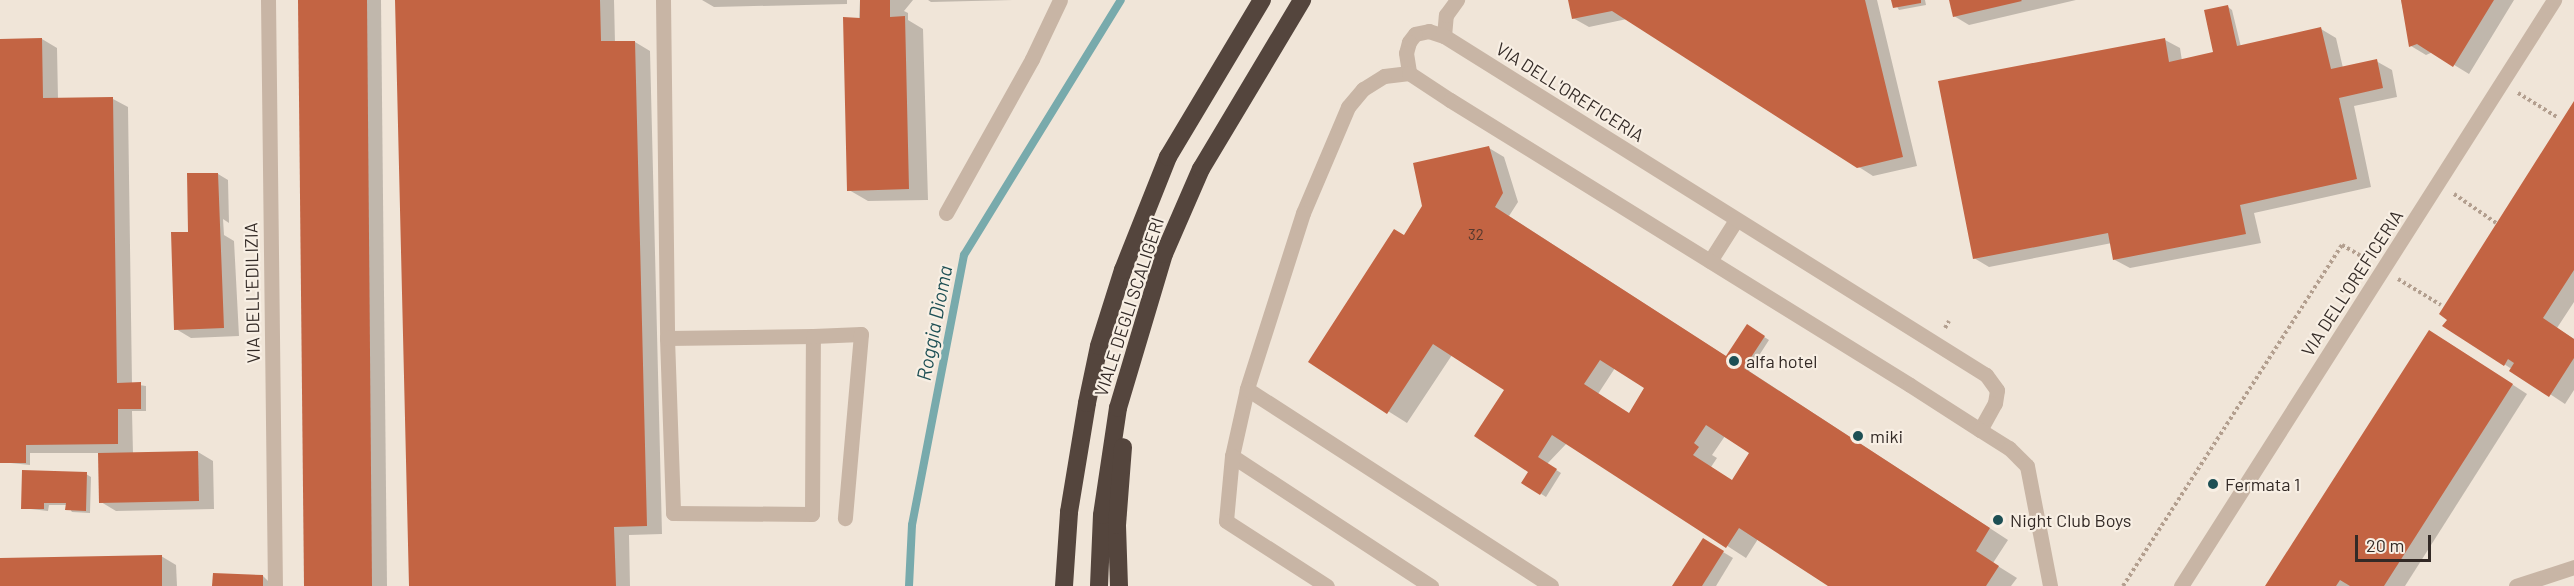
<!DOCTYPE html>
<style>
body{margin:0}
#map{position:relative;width:2574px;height:586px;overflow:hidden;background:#f0e5d8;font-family:Barlow,sans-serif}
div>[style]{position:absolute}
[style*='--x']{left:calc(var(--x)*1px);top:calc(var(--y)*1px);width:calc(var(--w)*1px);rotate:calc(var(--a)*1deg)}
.shadow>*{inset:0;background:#0003}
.stream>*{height:8px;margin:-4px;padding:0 4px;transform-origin:4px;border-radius:4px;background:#78aaac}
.building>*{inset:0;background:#c36443}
.path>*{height:4px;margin-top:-2px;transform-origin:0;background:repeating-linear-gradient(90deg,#b39f8f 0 3px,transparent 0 6px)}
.minor>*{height:15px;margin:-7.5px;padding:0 7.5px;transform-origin:7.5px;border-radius:7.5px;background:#c8b5a5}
.highway>*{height:18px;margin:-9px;padding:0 9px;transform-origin:9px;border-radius:9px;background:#54453d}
.dots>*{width:16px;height:16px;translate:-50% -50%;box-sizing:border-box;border:3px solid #f8efe4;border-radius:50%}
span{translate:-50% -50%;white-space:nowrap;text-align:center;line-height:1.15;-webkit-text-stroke:4.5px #f8efe4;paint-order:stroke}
.number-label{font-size:15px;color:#57382d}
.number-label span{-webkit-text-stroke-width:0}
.street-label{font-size:18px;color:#332a26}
.poi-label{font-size:18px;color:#332a26}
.left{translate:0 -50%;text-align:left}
.water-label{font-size:20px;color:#1d4f54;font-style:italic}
.scale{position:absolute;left:2355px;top:535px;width:76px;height:27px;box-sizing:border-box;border:3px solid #332a26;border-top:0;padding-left:8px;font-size:18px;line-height:21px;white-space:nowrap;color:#332a26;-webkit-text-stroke:4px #f8efe4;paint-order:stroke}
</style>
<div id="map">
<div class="shadow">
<div style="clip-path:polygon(300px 0,381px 0,387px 586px,305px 586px)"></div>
<div style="clip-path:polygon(396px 0,614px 0,615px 43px,635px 42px,650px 51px,662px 534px,629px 535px,630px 586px,410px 586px)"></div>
<div style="clip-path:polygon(702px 0,847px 0,847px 4px,714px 7px)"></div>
<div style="clip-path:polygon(860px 0,913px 0,904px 11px,908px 13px,908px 20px,923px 29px,928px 200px,868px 201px,849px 190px)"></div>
<div style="clip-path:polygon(928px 0,1013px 0,931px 2px)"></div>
<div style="clip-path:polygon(1569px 0,1877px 0,1917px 166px,1873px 176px,1627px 19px,1589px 27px,1573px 18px)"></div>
<div style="clip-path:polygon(1893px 0,1925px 0,1926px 5px,1899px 10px)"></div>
<div style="clip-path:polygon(1950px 0,2076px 0,1969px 25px,1954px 16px)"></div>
<div style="clip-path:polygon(2401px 0,2514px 0,2469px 74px,2433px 52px,2426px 55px,2411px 46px)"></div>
<div style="clip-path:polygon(2228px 7px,2232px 10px,2241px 47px,2321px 29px,2336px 38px,2343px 68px,2376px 61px,2392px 70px,2397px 97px,2354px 106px,2371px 187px,2254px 213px,2261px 243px,2130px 268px,2115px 260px,2112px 243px,1989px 267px,1974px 258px,2165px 40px,2180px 48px,2182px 61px,2218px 53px)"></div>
<div style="clip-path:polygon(42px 39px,57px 48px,58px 99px,113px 99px,128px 107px,132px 384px,146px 386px,146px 411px,132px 411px,133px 454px,198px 452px,213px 461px,214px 509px,116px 511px,101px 502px,100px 453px,30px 453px,30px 465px,1px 462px,0 40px)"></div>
<div style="clip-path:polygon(2574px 104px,2574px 302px,2557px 328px,2574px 339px,2574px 390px,2565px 404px,2504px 364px)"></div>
<div style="clip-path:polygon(evenodd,1489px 148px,1504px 157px,1518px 202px,1509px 216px,1727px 357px,1747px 326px,1769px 340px,1749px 371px,2008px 540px,1993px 563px,2017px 578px,2011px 586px,1831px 586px,1758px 539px,1746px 558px,1567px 443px,1547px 464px,1561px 473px,1546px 497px,1523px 482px,1530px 472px,1506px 390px,1452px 355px,1407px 423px,1310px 362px,1404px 237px,1489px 148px,1615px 368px,1657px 394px,1630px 414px,1598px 394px,1615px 368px,1489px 148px,1725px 436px,1758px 458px,1733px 482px,1711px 467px,1717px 458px,1712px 455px,1725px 436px)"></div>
<div style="clip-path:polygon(218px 174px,228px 180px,229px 223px,223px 219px,224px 235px,234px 241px,239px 336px,191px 338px,176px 329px,194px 233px)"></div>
<div style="clip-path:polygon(2444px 340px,2527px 394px,2405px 586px,2267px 586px)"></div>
<div style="clip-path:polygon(86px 474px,91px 477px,90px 513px,72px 512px,67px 505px,49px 505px,48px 511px,22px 508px)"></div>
<div style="clip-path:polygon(1703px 540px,1733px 558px,1716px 586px,1674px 586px)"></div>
<div style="clip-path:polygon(161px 556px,176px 565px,177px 586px,0 586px,0 559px)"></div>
<div style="clip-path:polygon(263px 576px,273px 586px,214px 586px)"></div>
</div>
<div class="stream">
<div style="--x:909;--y:586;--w:61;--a:-87.2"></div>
<div style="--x:912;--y:525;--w:275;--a:-79.1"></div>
<div style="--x:964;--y:255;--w:299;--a:-58.4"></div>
</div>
<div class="building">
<div style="clip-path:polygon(298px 0,367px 0,372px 586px,304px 586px)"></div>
<div style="clip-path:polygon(395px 0,600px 0,601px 41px,635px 41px,647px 526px,614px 527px,616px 586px,409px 586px)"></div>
<div style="clip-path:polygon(860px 0,890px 0,890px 17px,905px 16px,909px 189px,847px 191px,843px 17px,860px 18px)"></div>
<div style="clip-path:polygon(1568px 0,1865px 0,1903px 157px,1857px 168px,1612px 11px,1572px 19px)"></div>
<div style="clip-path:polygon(1891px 0,1921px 0,1921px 3px,1893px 8px)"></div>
<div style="clip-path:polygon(1949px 0,2021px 0,2022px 1px,1953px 17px)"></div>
<div style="clip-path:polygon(2401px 0,2494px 0,2453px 67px,2417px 44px,2409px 47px)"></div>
<div style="clip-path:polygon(2228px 5px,2237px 46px,2321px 27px,2331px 69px,2377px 59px,2383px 88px,2339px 98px,2357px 179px,2240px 205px,2246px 234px,2113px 260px,2108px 233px,1973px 259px,1938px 81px,2165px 38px,2169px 62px,2213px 52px,2204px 10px)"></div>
<div style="clip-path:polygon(42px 38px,43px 98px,113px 97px,117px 383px,141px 382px,141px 409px,118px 409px,118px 444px,26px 445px,26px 463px,0 463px,0 39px)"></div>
<div style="clip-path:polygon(2574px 101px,2574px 270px,2543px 318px,2574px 339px,2574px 358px,2549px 397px,2509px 371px,2514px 363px,2508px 359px,2504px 366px,2442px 326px,2447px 320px,2439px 314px)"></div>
<div style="clip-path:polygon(evenodd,1489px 146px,1503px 193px,1495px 207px,1726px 356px,1747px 324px,1765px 336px,1744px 368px,1990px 528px,1976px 551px,1999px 566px,1986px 586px,1828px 586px,1739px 528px,1726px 548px,1552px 435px,1538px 457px,1557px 469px,1540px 495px,1521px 483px,1528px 472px,1474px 436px,1504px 390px,1433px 344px,1387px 414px,1308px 362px,1394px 229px,1404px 235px,1422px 206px,1413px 163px,1489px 146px,1600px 360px,1644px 388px,1629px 413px,1584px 384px,1600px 360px,1489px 146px,1706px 425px,1749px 453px,1732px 480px,1693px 455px,1699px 447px,1694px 443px,1706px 425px)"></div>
<div style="clip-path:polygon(187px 173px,218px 173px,224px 328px,174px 330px,171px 232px,188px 232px)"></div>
<div style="clip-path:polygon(2429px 330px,2513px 384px,2384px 586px,2350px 586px,2340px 580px,2336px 586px,2265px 586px)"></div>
<div style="clip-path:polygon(198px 451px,199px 501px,99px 503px,98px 453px)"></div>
<div style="clip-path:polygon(22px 470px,87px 472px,86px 511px,65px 510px,66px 503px,44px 503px,44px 509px,21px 509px)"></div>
<div style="clip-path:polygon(1703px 538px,1724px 551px,1702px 586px,1672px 586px)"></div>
<div style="clip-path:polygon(162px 555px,162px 586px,0 586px,0 558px)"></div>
<div style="clip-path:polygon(213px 573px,263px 575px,263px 586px,212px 586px)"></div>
</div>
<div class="path">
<div style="--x:2518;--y:93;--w:46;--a:31.6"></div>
<div style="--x:2454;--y:194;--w:51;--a:34.6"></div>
<div style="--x:2398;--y:279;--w:50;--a:31.2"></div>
<div style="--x:1945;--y:328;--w:8;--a:-60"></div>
<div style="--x:2123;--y:586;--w:405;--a:-57.3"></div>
<div style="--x:2342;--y:245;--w:28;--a:30"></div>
</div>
<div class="minor">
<div style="--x:268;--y:0;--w:586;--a:89.32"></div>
<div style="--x:663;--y:0;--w:338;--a:89.3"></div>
<div style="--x:667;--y:338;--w:175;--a:88"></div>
<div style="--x:673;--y:513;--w:139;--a:0.4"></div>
<div style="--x:812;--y:514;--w:178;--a:-89.7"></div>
<div style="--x:813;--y:336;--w:146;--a:179.2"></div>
<div style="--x:1444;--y:36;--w:21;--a:-85"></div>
<div style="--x:1446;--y:15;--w:19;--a:-54"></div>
<div style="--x:1409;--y:73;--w:25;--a:173"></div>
<div style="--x:1384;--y:76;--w:25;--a:148"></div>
<div style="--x:1363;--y:89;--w:23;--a:130"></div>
<div style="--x:1348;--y:107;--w:115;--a:113"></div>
<div style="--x:1303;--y:213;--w:185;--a:107.7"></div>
<div style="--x:1247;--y:389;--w:69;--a:102.6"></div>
<div style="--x:1232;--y:456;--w:238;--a:33.2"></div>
<div style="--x:946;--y:213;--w:176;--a:-60.8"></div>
<div style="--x:1032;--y:59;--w:65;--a:-64.6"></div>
<div style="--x:1710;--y:261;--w:49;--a:-57.6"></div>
<div style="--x:813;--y:336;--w:48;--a:-2.4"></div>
<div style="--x:861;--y:334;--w:185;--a:95"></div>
<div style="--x:1247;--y:389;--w:362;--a:32.9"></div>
<div style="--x:1980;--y:430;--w:31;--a:-61"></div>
<div style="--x:1995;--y:403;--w:13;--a:-81"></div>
<div style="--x:1997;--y:390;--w:19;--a:-126"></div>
<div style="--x:1986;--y:375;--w:639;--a:-147.98"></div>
<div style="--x:1444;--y:36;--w:16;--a:-162"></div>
<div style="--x:1429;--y:31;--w:14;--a:168"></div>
<div style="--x:1415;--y:34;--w:10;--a:127"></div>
<div style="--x:1409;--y:42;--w:11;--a:105"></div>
<div style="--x:1406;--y:53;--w:20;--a:81"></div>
<div style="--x:1409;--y:73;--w:49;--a:33.4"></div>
<div style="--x:1450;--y:100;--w:541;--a:31.78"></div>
<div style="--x:1910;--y:385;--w:83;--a:32.7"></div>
<div style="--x:1980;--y:430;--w:34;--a:32"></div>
<div style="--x:2009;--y:448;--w:25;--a:45"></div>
<div style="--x:2027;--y:466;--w:122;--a:79.1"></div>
<div style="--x:1232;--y:456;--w:65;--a:95.3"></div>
<div style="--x:1226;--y:521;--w:120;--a:32.8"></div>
<div style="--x:2181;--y:586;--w:695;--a:-57.52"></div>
<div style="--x:2516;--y:586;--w:61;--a:-18.1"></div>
</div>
<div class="highway">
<div style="--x:1064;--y:586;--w:74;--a:-86.1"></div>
<div style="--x:1069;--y:512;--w:110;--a:-80.6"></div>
<div style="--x:1087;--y:403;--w:58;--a:-78.1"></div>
<div style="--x:1099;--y:346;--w:80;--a:-72.5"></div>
<div style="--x:1123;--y:270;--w:122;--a:-68.3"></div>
<div style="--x:1168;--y:157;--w:183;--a:-59.1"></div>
<div style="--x:1099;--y:586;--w:71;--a:-87.6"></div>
<div style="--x:1102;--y:515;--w:108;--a:-81.5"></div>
<div style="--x:1118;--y:408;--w:161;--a:-73.4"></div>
<div style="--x:1164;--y:254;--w:93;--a:-66.5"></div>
<div style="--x:1201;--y:169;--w:197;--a:-59.1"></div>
<div style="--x:1119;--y:586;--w:61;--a:-91.9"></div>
<div style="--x:1117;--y:525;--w:78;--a:-85.6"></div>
</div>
<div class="dots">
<div style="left:1734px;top:361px;background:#1d4f54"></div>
<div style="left:1858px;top:436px;background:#1d4f54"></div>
<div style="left:2213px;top:484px;background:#1d4f54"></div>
<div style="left:1998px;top:520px;background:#1d4f54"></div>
</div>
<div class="number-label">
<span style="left:1476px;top:235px">32</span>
</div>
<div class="street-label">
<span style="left:1570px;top:92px;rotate:32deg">VIA DELL'OREFICERIA</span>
<span style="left:2352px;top:283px;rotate:-57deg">VIA DELL'OREFICERIA</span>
<span style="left:252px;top:293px;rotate:-91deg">VIA DELL'EDILIZIA</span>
<span style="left:1129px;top:307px;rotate:-72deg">VIALE DEGLI SCALIGERI</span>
</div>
<div class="poi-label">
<span class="left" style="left:1746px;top:361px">alfa hotel</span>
<span class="left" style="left:1870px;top:436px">miki</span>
<span class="left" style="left:2225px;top:484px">Fermata 1</span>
<span class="left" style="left:2010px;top:520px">Night Club Boys</span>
</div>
<div class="water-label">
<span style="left:934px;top:323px;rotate:-79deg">Roggia Dioma</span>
</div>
<div class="scale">20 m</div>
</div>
